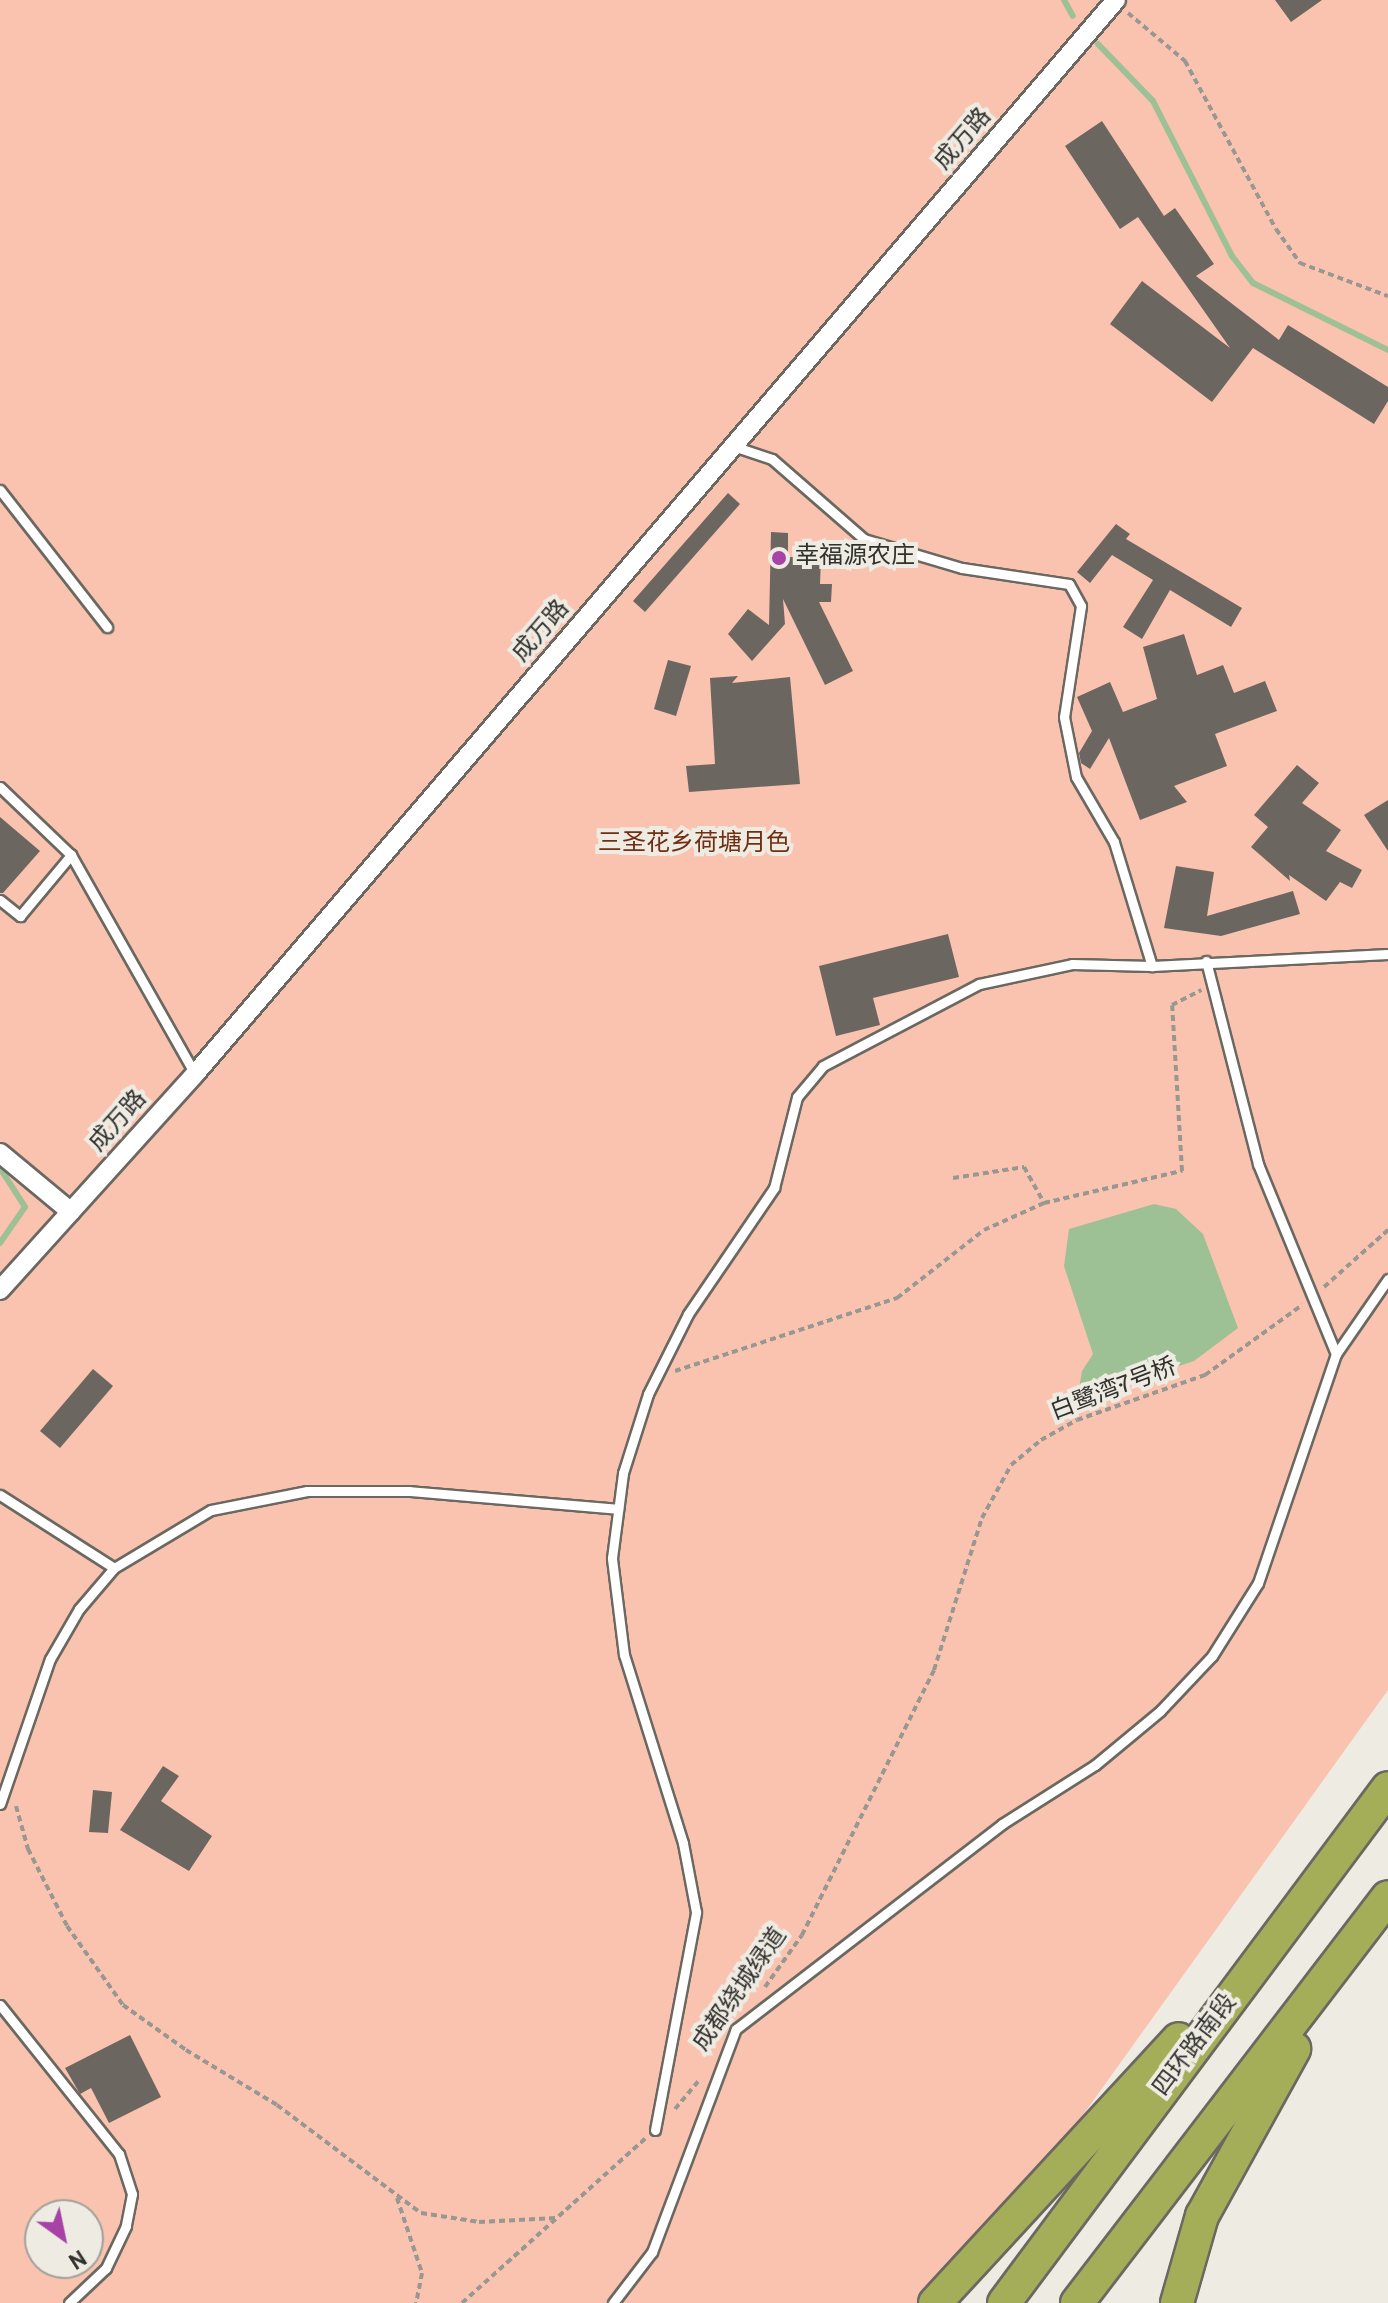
<!DOCTYPE html>
<meta charset="utf-8">
<style>
body{margin:0}
#map{position:relative;width:1388px;height:2303px;overflow:hidden;background:#eeebe3;font-family:Overpass,"Noto Sans SC",sans-serif}
div>[style]{position:absolute}
[style*='--x']{left:calc(var(--x)*1px);top:calc(var(--y)*1px);width:calc(var(--w)*1px);rotate:calc(var(--a)*1deg)}
.green>*{inset:0;background:#f9c3af}
.water>*{inset:0;background:#9ec095}
.stream>*{height:6px;margin:-3px;padding:0 3px;transform-origin:3px;border-radius:3px;background:#9ec095}
.building>*{inset:0;background:#6c6661}
.path>*{height:4px;margin-top:-2px;transform-origin:0;background:repeating-linear-gradient(90deg,#999792 0 6px,transparent 0 10px)}
.roads{filter:drop-shadow(2px 0 #6a6861) drop-shadow(-2px 0 #6a6861) drop-shadow(0 2px #6a6861) drop-shadow(0 -2px #6a6861)}
.lane>*{height:9px;margin:-4.5px;padding:0 4.5px;transform-origin:4.5px;border-radius:4.5px;background:#fff}
.street>*{height:18px;margin:-9px;padding:0 9px;transform-origin:9px;border-radius:9px;background:#fff}
.highway>*{height:32px;margin:-16px;padding:0 16px;transform-origin:16px;border-radius:16px;background:#a4ae58}
.dots>*{width:22px;height:22px;translate:-50% -50%;box-sizing:border-box;border:4px solid #eeebe3;border-radius:50%}
span{translate:-50% -50%;white-space:nowrap;text-align:center;line-height:1.15;-webkit-text-stroke:8px #eeebe3;paint-order:stroke}
.street-label{font-size:24px;color:#31302d}
.poi-label{font-size:24px;color:#31302d}
.left{translate:0 -50%;text-align:left}
.park-label{font-size:24px;color:#702e12}
.north{position:absolute;left:24px;top:2199px;width:80px;height:80px;box-sizing:border-box;background:#eeebe3;border:2px solid #a2a09a;border-radius:50%;rotate:147deg;font-size:22px;font-weight:700;line-height:32px;text-align:center;color:#31302d}
.north::after{content:'';display:block;margin:auto;width:28px;height:36px;background:#a742a7;clip-path:polygon(50% 0,100% 100%,50% 72%,0 100%)}
</style>
<div id="map">
<div class="green">
<div style="clip-path:polygon(evenodd,0 0,1388px 0,1388px 1690px,948px 2303px,0 2303px,0 0,40px 2215px,88px 2215px,88px 2263px,40px 2263px,40px 2215px)"></div>
</div>
<div class="water">
<div style="clip-path:polygon(1154px 1204px,1176px 1209px,1203px 1234px,1238px 1328px,1194px 1361px,1077px 1400px,1082px 1371px,1093px 1354px,1064px 1266px,1069px 1229px)"></div>
</div>
<div class="stream">
<div style="--x:1064;--y:0;--w:18;--a:61"></div>
<div style="--x:1098;--y:44;--w:79;--a:46"></div>
<div style="--x:1153;--y:101;--w:174;--a:63"></div>
<div style="--x:1232;--y:256;--w:34;--a:52"></div>
<div style="--x:1253;--y:283;--w:151;--a:26.4"></div>
<div style="--x:0;--y:1168;--w:46;--a:57.3"></div>
<div style="--x:25;--y:1207;--w:44;--a:124.8"></div>
</div>
<div class="building">
<div style="clip-path:polygon(1275px 0,1322px 0,1291px 22px)"></div>
<div style="clip-path:polygon(1102px 121px,1164px 216px,1175px 208px,1214px 264px,1196px 276px,1279px 340px,1288px 325px,1388px 387px,1388px 401px,1374px 424px,1253px 348px,1212px 402px,1110px 324px,1142px 281px,1230px 348px,1138px 217px,1120px 229px,1065px 146px)"></div>
<div style="clip-path:polygon(728px 493px,740px 504px,645px 612px,633px 601px)"></div>
<div style="clip-path:polygon(1116px 524px,1130px 534px,1126px 539px,1242px 608px,1231px 627px,1170px 590px,1142px 639px,1123px 627px,1153px 580px,1112px 555px,1090px 583px,1077px 572px)"></div>
<div style="clip-path:polygon(771px 532px,788px 533px,788px 557px,821px 558px,820px 584px,832px 584px,831px 602px,819px 602px,853px 671px,825px 685px,783px 599px,785px 624px,752px 661px,728px 634px,748px 609px,769px 625px)"></div>
<div style="clip-path:polygon(1184px 634px,1197px 675px,1223px 665px,1234px 693px,1265px 681px,1277px 711px,1215px 734px,1227px 766px,1174px 786px,1187px 802px,1140px 820px,1109px 738px,1090px 769px,1081px 763px,1079px 753px,1092px 731px,1077px 697px,1110px 682px,1123px 712px,1157px 699px,1143px 647px)"></div>
<div style="clip-path:polygon(668px 660px,691px 666px,676px 716px,654px 709px)"></div>
<div style="clip-path:polygon(738px 676px,732px 683px,790px 677px,800px 784px,689px 792px,686px 766px,715px 764px,710px 678px)"></div>
<div style="clip-path:polygon(1297px 765px,1319px 783px,1302px 803px,1341px 830px,1326px 851px,1362px 870px,1352px 888px,1340px 882px,1326px 901px,1289px 875px,1290px 881px,1251px 847px,1268px 827px,1254px 815px)"></div>
<div style="clip-path:polygon(1388px 800px,1388px 851px,1364px 815px)"></div>
<div style="clip-path:polygon(0 817px,40px 851px,3px 893px,0 893px)"></div>
<div style="clip-path:polygon(1176px 866px,1214px 872px,1207px 916px,1293px 891px,1300px 914px,1221px 936px,1164px 928px)"></div>
<div style="clip-path:polygon(948px 934px,959px 977px,873px 998px,880px 1025px,836px 1036px,819px 966px)"></div>
<div style="clip-path:polygon(93px 1369px,113px 1386px,60px 1448px,40px 1431px)"></div>
<div style="clip-path:polygon(163px 1766px,179px 1776px,161px 1801px,212px 1836px,189px 1871px,120px 1830px)"></div>
<div style="clip-path:polygon(93px 1790px,112px 1792px,108px 1833px,89px 1832px)"></div>
<div style="clip-path:polygon(130px 2035px,161px 2097px,109px 2123px,91px 2088px,80px 2094px,65px 2068px)"></div>
</div>
<div class="path">
<div style="--x:1128;--y:13;--w:75;--a:40.1"></div>
<div style="--x:1185;--y:61;--w:191;--a:61.6"></div>
<div style="--x:1276;--y:229;--w:42;--a:54.8"></div>
<div style="--x:1300;--y:263;--w:94;--a:20.6"></div>
<div style="--x:953;--y:1178;--w:72;--a:-8.8"></div>
<div style="--x:1024;--y:1167;--w:41;--a:60.9"></div>
<div style="--x:1044;--y:1203;--w:142;--a:-13.1"></div>
<div style="--x:1182;--y:1171;--w:166;--a:-93.4"></div>
<div style="--x:1172;--y:1005;--w:33;--a:-27"></div>
<div style="--x:1324;--y:1287;--w:86;--a:-41.7"></div>
<div style="--x:675;--y:1371;--w:234;--a:-18.2"></div>
<div style="--x:897;--y:1298;--w:110;--a:-38"></div>
<div style="--x:984;--y:1230;--w:66;--a:-24.2"></div>
<div style="--x:16;--y:1806;--w:45;--a:74.4"></div>
<div style="--x:28;--y:1849;--w:86;--a:63.1"></div>
<div style="--x:67;--y:1926;--w:97;--a:54.7"></div>
<div style="--x:123;--y:2005;--w:77;--a:35.5"></div>
<div style="--x:186;--y:2050;--w:106;--a:31.1"></div>
<div style="--x:277;--y:2105;--w:180;--a:36.9"></div>
<div style="--x:421;--y:2213;--w:59;--a:8.8"></div>
<div style="--x:479;--y:2222;--w:77;--a:-3"></div>
<div style="--x:765;--y:1987;--w:64;--a:-54.6"></div>
<div style="--x:802;--y:1935;--w:296;--a:-63.5"></div>
<div style="--x:934;--y:1670;--w:159;--a:-72.5"></div>
<div style="--x:982;--y:1518;--w:60;--a:-61.3"></div>
<div style="--x:1011;--y:1465;--w:39;--a:-40"></div>
<div style="--x:1041;--y:1440;--w:41;--a:-29.1"></div>
<div style="--x:1077;--y:1420;--w:136;--a:-19.4"></div>
<div style="--x:1205;--y:1375;--w:120;--a:-35.8"></div>
<div style="--x:675;--y:2109;--w:39;--a:-50"></div>
<div style="--x:397;--y:2198;--w:79;--a:71.6"></div>
<div style="--x:422;--y:2273;--w:31;--a:101"></div>
<div style="--x:462;--y:2303;--w:247;--a:-41.9"></div>
</div>
<div class="roads">
<div class="lane">
<div style="--x:733;--y:446;--w:41;--a:18.4"></div>
<div style="--x:772;--y:459;--w:122;--a:41"></div>
<div style="--x:864;--y:539;--w:102;--a:16.5"></div>
<div style="--x:962;--y:568;--w:108;--a:8.5"></div>
<div style="--x:1069;--y:584;--w:25;--a:61"></div>
<div style="--x:1081;--y:606;--w:112;--a:98.7"></div>
<div style="--x:1064;--y:717;--w:61;--a:78.7"></div>
<div style="--x:1076;--y:777;--w:75;--a:59.7"></div>
<div style="--x:1114;--y:842;--w:130;--a:73"></div>
<div style="--x:0;--y:490;--w:174;--a:52"></div>
<div style="--x:0;--y:787;--w:98;--a:43.8"></div>
<div style="--x:71;--y:855;--w:252;--a:60.5"></div>
<div style="--x:0;--y:900;--w:26;--a:39"></div>
<div style="--x:20;--y:916;--w:80;--a:-50.1"></div>
<div style="--x:1206;--y:961;--w:210;--a:75.6"></div>
<div style="--x:1258;--y:1164;--w:205;--a:67.7"></div>
<div style="--x:0;--y:1495;--w:135;--a:32.6"></div>
<div style="--x:0;--y:1804;--w:153;--a:-71"></div>
<div style="--x:50;--y:1659;--w:58;--a:-59.9"></div>
<div style="--x:79;--y:1609;--w:54;--a:-49.5"></div>
<div style="--x:114;--y:1568;--w:113;--a:-30.9"></div>
<div style="--x:211;--y:1510;--w:98;--a:-11.2"></div>
<div style="--x:307;--y:1491;--w:102;--a:0"></div>
<div style="--x:409;--y:1491;--w:210;--a:4.9"></div>
<div style="--x:0;--y:2005;--w:191;--a:51.4"></div>
<div style="--x:119;--y:2154;--w:42;--a:72"></div>
<div style="--x:132;--y:2194;--w:33;--a:101"></div>
<div style="--x:126;--y:2226;--w:47;--a:115.5"></div>
<div style="--x:106;--y:2268;--w:51;--a:136.6"></div>
<div style="--x:655;--y:2130;--w:222;--a:-79.3"></div>
<div style="--x:696;--y:1912;--w:70;--a:-100.7"></div>
<div style="--x:683;--y:1843;--w:197;--a:-107.4"></div>
<div style="--x:624;--y:1655;--w:98;--a:-97.1"></div>
<div style="--x:612;--y:1558;--w:86;--a:-82.6"></div>
<div style="--x:623;--y:1473;--w:83;--a:-72.4"></div>
<div style="--x:648;--y:1394;--w:89;--a:-63.4"></div>
<div style="--x:688;--y:1314;--w:153;--a:-55.7"></div>
<div style="--x:774;--y:1188;--w:94;--a:-75.8"></div>
<div style="--x:797;--y:1097;--w:40;--a:-50"></div>
<div style="--x:823;--y:1066;--w:176;--a:-27.7"></div>
<div style="--x:979;--y:984;--w:95;--a:-12.1"></div>
<div style="--x:1072;--y:964;--w:80;--a:1.4"></div>
<div style="--x:1152;--y:966;--w:236;--a:-2.9"></div>
<div style="--x:613;--y:2303;--w:64;--a:-52.6"></div>
<div style="--x:652;--y:2252;--w:238;--a:-69.4"></div>
<div style="--x:736;--y:2029;--w:336;--a:-37.6"></div>
<div style="--x:1002;--y:1824;--w:110;--a:-32.4"></div>
<div style="--x:1095;--y:1765;--w:85;--a:-39.7"></div>
<div style="--x:1160;--y:1711;--w:76;--a:-46.6"></div>
<div style="--x:1212;--y:1656;--w:86;--a:-57.8"></div>
<div style="--x:1258;--y:1583;--w:242;--a:-71.2"></div>
<div style="--x:1336;--y:1354;--w:91;--a:-55.3"></div>
</div>
<div class="street">
<div style="--x:0;--y:1153;--w:92;--a:39.7"></div>
<div style="--x:0;--y:1290;--w:291;--a:-47.9"></div>
<div style="--x:195;--y:1074;--w:1415;--a:-49.39"></div>
</div>
<div class="highway">
<div style="--x:935;--y:2303;--w:359;--a:-47.3"></div>
<div style="--x:1004;--y:2303;--w:642;--a:-53.29"></div>
<div style="--x:1077;--y:2303;--w:511;--a:-52.55"></div>
<div style="--x:1177;--y:2303;--w:91;--a:-74"></div>
<div style="--x:1202;--y:2216;--w:191;--a:-61.1"></div>
</div>
</div>
<div class="dots">
<div style="left:779px;top:558px;background:#a742a7"></div>
</div>
<div class="street-label">
<span style="left:964px;top:140px;rotate:-49deg">成万路</span>
<span style="left:542px;top:632px;rotate:-49deg">成万路</span>
<span style="left:119px;top:1122px;rotate:-48deg">成万路</span>
<span style="left:1114px;top:1391px;rotate:-21deg">白鹭湾·7号桥</span>
<span style="left:741px;top:1990px;rotate:-55deg">成都绕城绿道</span>
<span style="left:1196px;top:2046px;rotate:-53deg">四环路南段</span>
</div>
<div class="poi-label">
<span class="left" style="left:795px;top:558px">幸福源农庄</span>
</div>
<div class="park-label">
<span style="left:694px;top:845px">三圣花乡荷塘月色</span>
</div>
<div class="north">N</div>
</div>
